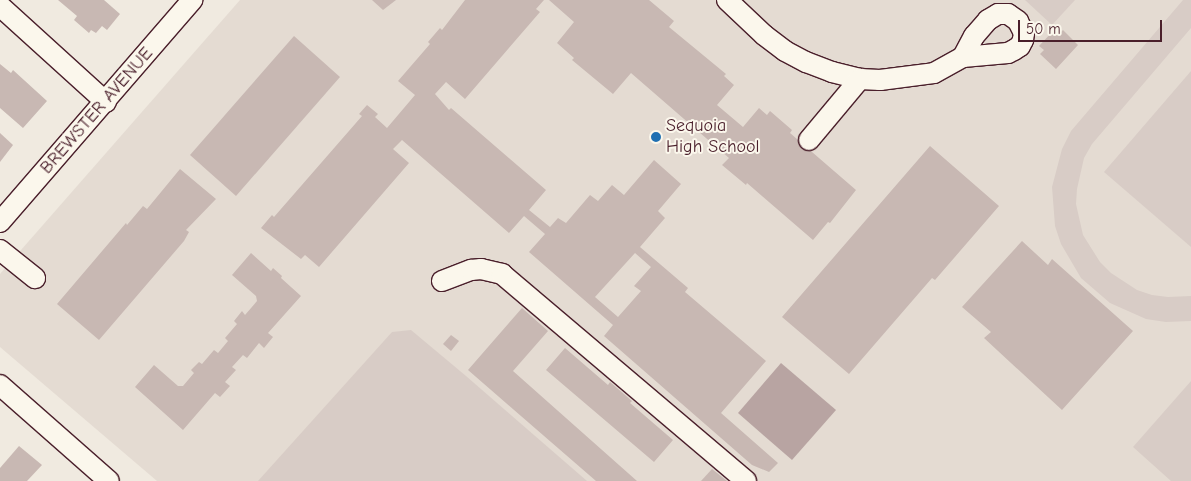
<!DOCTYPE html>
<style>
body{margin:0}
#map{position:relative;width:1191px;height:481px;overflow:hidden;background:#f0eae0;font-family:"Comic Neue",sans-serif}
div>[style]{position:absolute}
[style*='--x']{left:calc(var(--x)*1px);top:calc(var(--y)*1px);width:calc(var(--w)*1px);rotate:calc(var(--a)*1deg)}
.built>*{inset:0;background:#e4dbd2}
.green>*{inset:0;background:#d8ccc6}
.water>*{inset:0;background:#b8a4a2}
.building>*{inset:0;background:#c8b8b3}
.roads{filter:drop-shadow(1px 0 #4a1f2b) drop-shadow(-1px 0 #4a1f2b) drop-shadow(0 1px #4a1f2b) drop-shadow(0 -1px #4a1f2b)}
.minor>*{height:20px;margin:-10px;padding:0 10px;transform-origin:10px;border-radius:10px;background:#fbf7ec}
.dots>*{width:14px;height:14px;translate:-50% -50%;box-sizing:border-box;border:2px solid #fbf7ec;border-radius:50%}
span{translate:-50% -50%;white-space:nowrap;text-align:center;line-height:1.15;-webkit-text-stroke:4px #fbf7ec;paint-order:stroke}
.street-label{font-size:18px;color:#4a1f2b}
.poi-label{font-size:18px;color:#4a1f2b}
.left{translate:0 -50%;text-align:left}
.scale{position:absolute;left:1018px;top:20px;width:144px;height:22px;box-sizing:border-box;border:2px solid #4a1f2b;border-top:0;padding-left:6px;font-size:15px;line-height:18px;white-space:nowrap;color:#4a1f2b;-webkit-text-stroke:4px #fbf7ec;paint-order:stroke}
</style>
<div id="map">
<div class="built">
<div style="clip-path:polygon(240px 0,1191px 0,1191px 481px,157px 481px,0 347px,0 274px)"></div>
</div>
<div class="green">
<div style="clip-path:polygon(1025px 0,1075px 0,1052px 25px)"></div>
<div style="clip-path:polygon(1183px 0,1191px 0,1191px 28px,1092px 144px,1084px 158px,1077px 189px,1076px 204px,1083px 235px,1100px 262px,1111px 273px,1137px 290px,1152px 295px,1168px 297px,1191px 296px,1191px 321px,1166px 322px,1146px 319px,1110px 303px,1081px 278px,1061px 244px,1055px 226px,1052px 187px,1062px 149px,1071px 131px)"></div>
<div style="clip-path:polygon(1191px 71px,1191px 247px,1104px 172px)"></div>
<div style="clip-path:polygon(411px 330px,466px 376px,587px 481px,258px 481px,392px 332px)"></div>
<div style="clip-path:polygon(1191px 381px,1191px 481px,1171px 481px,1133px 447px)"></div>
</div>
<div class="water">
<div style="clip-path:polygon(781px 363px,836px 410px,792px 460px,738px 413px)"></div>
</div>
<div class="building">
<div style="clip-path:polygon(58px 0,104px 0,120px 14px,107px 30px,102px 26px,96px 33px,91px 30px,89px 33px,74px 20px,77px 16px)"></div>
<div style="clip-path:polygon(372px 0,396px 0,383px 10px)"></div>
<div style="clip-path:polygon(evenodd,465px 0,544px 0,536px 9px,540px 12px,465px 99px,446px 82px,435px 94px,449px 110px,451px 108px,546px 190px,529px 210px,550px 227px,558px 218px,566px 223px,590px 195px,598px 201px,612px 185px,624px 195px,654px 160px,681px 184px,658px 211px,665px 218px,640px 247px,688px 288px,685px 292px,766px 361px,721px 413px,778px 463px,769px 472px,752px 465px,604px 336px,613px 325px,529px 252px,545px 234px,524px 216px,509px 233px,402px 140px,393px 149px,409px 163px,319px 267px,305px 255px,301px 259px,261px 228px,272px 215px,274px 217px,362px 116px,359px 114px,367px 105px,378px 114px,375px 117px,387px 128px,415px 95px,398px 81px,430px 44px,428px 42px,440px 28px,442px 30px,465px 0,635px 253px,651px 267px,634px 286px,641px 291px,618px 317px,595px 297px,635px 253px)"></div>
<div style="clip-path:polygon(549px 0,649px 0,674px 21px,669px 27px,726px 74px,724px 76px,734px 85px,717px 105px,743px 127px,759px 108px,767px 115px,770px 111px,792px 130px,790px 133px,856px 190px,830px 223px,828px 222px,813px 240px,747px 183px,746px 185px,722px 165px,729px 158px,631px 73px,613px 94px,572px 60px,574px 58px,557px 43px,574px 22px)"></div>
<div style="clip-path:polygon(1055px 29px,1060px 33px,1063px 30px,1078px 45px,1056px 69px,1040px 54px,1044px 50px,1039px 46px)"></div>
<div style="clip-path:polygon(294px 36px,340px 77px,236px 196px,190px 155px)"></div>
<div style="clip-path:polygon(0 64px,11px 73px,13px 70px,47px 101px,23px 128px,0 108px)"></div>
<div style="clip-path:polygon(0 133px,13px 145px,0 162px)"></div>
<div style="clip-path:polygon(930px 146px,999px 206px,935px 280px,932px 278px,849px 374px,782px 317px)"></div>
<div style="clip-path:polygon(180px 169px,216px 199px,186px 230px,189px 232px,184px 241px,99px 340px,57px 304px,126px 223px,127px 225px,143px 206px,147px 209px)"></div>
<div style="clip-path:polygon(1022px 241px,1048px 265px,1052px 259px,1133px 331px,1062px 410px,984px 338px,991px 332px,962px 307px)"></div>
<div style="clip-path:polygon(251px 253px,271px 271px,273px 268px,282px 276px,281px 278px,301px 296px,268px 333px,273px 337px,264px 348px,259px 343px,247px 358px,243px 355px,232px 367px,236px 370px,225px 382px,230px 386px,220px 397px,215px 393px,183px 430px,135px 387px,154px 365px,178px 386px,183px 386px,194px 373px,191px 370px,199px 362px,202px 364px,214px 350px,218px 353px,228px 341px,225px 338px,237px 324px,234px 321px,242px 311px,245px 315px,257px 301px,256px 296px,232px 275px)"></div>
<div style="clip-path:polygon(522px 308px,548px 331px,513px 371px,637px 481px,596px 481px,468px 370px)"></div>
<div style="clip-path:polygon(451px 335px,459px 341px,451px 351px,443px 344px)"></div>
<div style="clip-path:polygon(565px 348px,608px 385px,610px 382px,632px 401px,630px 403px,673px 440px,654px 462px,546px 370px)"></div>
<div style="clip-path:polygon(19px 446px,42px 465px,27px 481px,0 481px,0 468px)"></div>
<div style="clip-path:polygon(712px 469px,727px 481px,701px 481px)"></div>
</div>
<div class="roads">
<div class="minor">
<div style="--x:727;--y:0;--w:51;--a:43.4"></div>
<div style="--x:764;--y:35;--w:26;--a:37"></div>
<div style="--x:785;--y:51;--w:24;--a:28"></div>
<div style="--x:806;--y:62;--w:28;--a:21"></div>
<div style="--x:832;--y:72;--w:29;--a:14"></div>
<div style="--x:860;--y:79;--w:20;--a:3"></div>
<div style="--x:880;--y:80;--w:54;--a:-7.4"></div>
<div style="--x:934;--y:73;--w:33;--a:-29"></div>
<div style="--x:963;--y:57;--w:45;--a:-5.1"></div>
<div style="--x:1008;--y:53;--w:7;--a:-27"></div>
<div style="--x:1014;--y:50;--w:7;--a:-34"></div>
<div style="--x:1020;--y:46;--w:7;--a:-63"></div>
<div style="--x:1023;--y:40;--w:7;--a:-82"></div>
<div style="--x:1024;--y:33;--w:13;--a:-117"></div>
<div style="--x:1018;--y:21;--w:12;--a:-145"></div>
<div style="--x:1008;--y:14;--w:10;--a:180"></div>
<div style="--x:998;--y:14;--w:12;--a:149"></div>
<div style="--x:988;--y:20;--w:21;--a:131"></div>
<div style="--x:974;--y:36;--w:24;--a:118"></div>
<div style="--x:0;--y:6;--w:143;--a:42.2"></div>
<div style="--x:809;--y:140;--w:80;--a:-50.1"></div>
<div style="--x:0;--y:222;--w:294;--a:-49.1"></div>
<div style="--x:0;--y:250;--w:45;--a:38.7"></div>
<div style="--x:442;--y:281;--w:31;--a:-21"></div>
<div style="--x:471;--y:270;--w:10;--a:-6"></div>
<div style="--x:481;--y:269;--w:22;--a:13"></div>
<div style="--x:502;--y:274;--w:320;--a:40.3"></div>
<div style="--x:0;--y:385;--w:145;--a:41.4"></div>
</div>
</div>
<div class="dots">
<div style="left:656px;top:137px;background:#1f6fb2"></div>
</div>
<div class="street-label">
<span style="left:97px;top:111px;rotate:-49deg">BREWSTER AVENUE</span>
</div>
<div class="poi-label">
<span class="left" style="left:666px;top:137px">Sequoia<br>High School</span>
</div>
<div class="scale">50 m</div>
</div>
